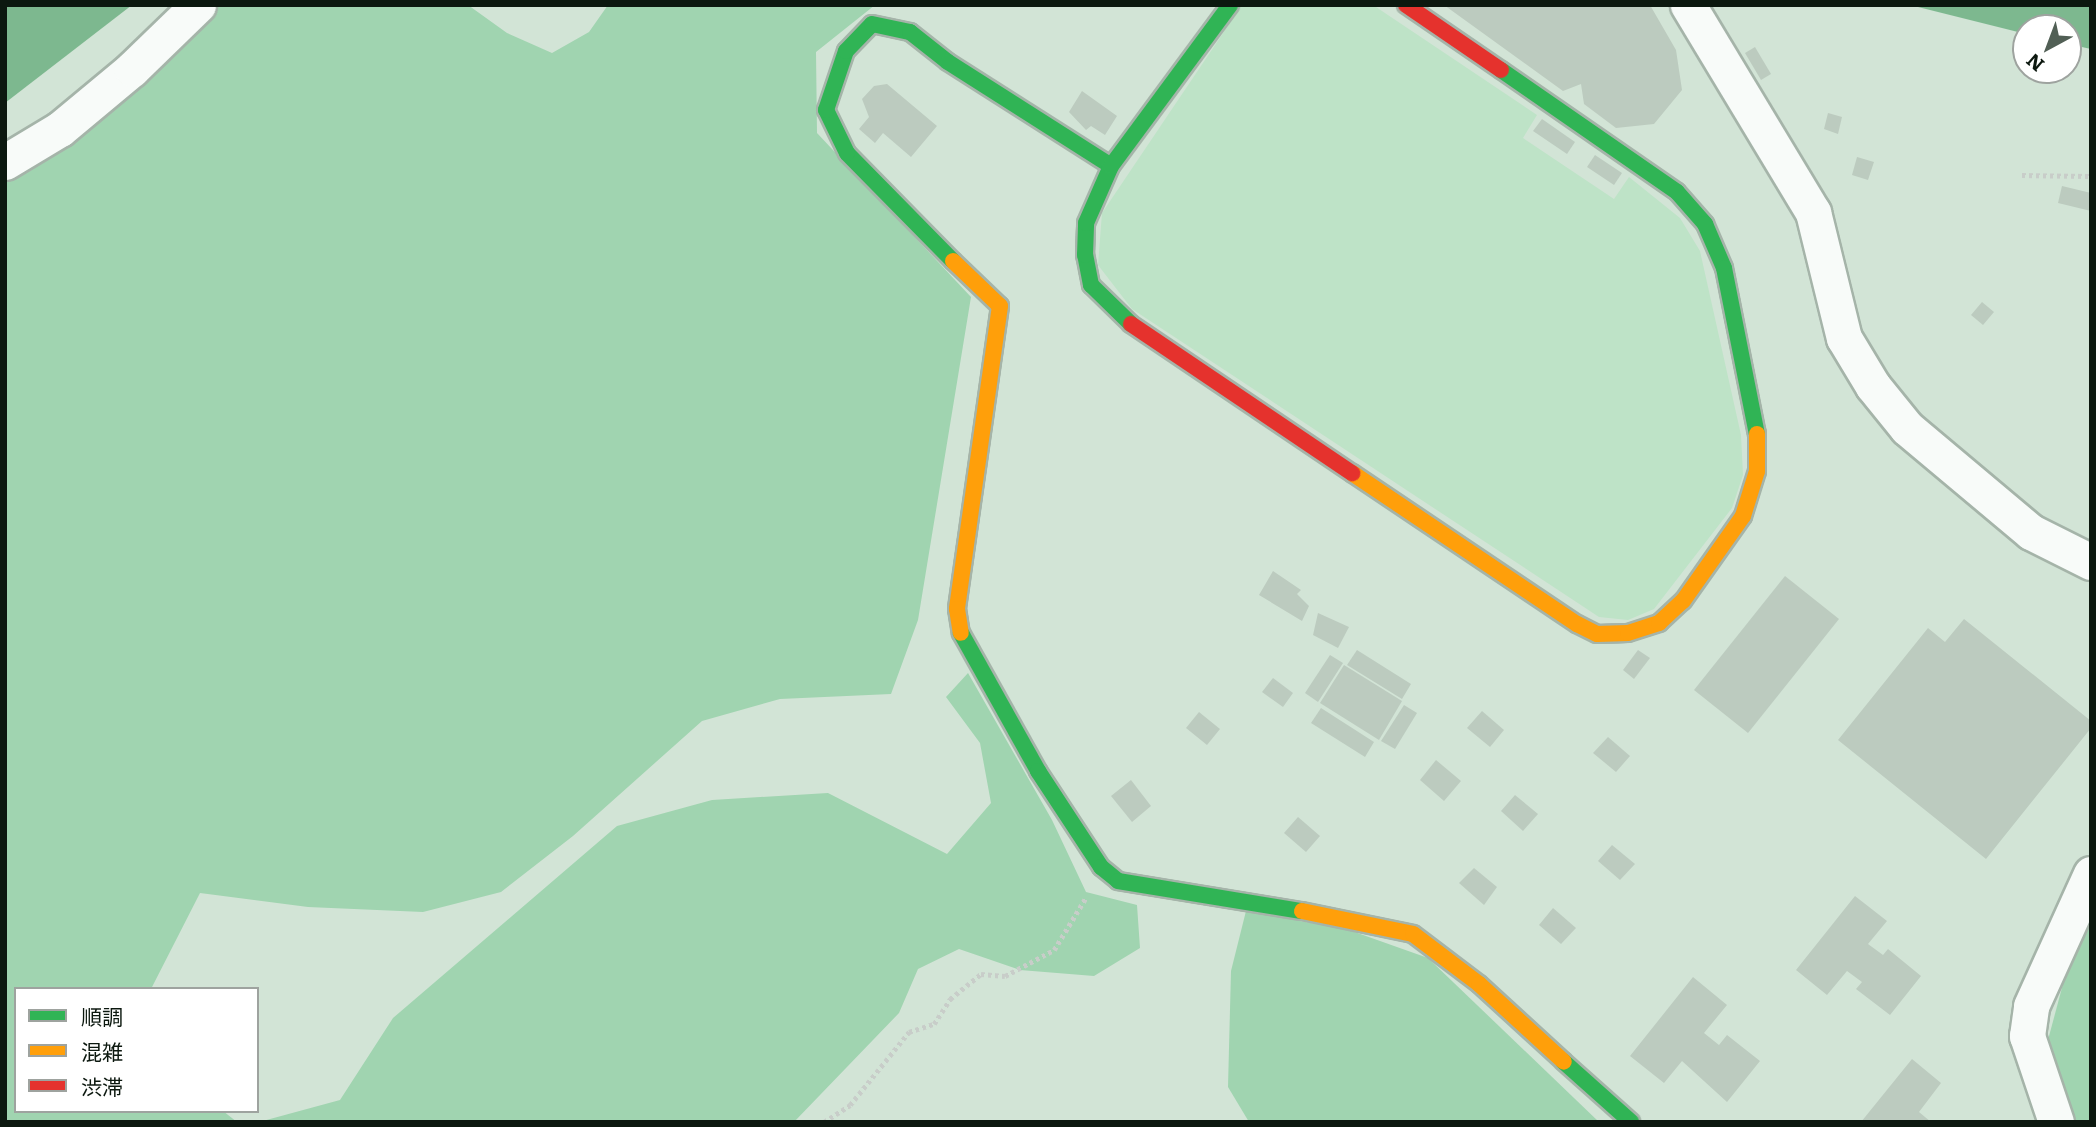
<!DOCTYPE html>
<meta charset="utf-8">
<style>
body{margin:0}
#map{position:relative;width:2096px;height:1127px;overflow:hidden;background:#d2e4d6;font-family:Literata,"Noto Sans JP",serif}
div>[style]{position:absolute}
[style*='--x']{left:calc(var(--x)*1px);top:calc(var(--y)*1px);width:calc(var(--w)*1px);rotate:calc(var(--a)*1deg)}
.green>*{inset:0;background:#bee3c7}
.forest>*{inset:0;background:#a0d4b0}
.water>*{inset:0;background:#7db88f}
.building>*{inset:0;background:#bccbbf}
.path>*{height:4.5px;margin-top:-2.25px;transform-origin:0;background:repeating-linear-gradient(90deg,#c8cdc9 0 3.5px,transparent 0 7px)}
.roads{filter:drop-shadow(2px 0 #a5b4a9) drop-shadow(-2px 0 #a5b4a9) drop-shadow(0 2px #a5b4a9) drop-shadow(0 -2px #a5b4a9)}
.street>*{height:35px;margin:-17.5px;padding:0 17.5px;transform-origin:17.5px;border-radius:17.5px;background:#f8fbf9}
.fast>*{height:16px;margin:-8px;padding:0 8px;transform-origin:8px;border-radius:8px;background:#30b455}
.slow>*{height:16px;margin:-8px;padding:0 8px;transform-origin:8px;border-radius:8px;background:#ff9f0a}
.jam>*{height:16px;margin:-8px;padding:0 8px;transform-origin:8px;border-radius:8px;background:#e5322d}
span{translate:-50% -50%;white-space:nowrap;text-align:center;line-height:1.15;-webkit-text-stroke:7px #fff;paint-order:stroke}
.frame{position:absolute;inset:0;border:7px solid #0c180f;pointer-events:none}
.legend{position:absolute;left:14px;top:987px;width:245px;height:126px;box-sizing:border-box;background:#fff;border:2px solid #9ea39f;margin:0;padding:9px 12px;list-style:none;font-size:21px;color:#0c180f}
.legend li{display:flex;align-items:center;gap:14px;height:35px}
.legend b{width:35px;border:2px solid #9ea39f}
.north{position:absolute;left:2012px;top:14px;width:70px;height:70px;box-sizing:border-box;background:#fff;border:2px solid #9ea39f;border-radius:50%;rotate:221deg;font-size:19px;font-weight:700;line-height:28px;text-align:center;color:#0c180f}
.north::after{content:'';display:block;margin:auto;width:24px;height:32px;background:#515f55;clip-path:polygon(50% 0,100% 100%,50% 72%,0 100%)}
</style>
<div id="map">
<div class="green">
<div style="clip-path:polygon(1242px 5px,1373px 5px,1537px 115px,1523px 138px,1614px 199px,1629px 177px,1680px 218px,1700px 251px,1741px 435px,1743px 475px,1732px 508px,1654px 609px,1628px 620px,1599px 617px,1132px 309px,1098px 265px,1102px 213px)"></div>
</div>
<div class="forest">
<div style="clip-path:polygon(216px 5px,468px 5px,507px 33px,552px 53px,589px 32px,608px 5px,875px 5px,816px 52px,817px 133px,971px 297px,918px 620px,891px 694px,780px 699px,702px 721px,573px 836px,501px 892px,423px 912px,308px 907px,200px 893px,151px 989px,16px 989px,16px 1111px,223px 1111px,237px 1122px,5px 1122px,5px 172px,123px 90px)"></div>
<div style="clip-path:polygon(968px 673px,1052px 820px,1086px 892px,1137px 905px,1140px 948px,1094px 976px,1020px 970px,959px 949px,918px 969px,899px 1013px,794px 1122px,259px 1122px,340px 1100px,393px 1018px,617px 826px,712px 800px,828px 793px,947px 854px,991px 803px,980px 743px,946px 697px)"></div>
<div style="clip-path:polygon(1246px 911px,1349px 930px,1428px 958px,1599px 1122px,1249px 1122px,1228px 1087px,1231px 971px)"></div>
<div style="clip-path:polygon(2091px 923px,2091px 1122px,2074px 1122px,2048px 1040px,2063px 984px)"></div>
</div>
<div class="water">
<div style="clip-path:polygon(5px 5px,132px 5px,5px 103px)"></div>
<div style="clip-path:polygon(1910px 5px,2091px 5px,2091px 49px,2068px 44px,2068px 28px,2026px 28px,2026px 34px)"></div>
</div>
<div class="building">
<div style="clip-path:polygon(1444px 5px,1650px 5px,1676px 50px,1682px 90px,1654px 124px,1616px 128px,1584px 104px,1581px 84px,1563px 91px)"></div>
<div style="clip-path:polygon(1755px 47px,1771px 74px,1761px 80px,1745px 53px)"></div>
<div style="clip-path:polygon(887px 84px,937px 126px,911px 157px,883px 133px,875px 143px,859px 129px,869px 117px,862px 99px,874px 86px)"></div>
<div style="clip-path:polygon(1082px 91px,1117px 116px,1105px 135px,1091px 126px,1086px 130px,1069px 112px)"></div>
<div style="clip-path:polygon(1828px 113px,1842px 117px,1838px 134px,1824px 129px)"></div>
<div style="clip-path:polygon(1542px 119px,1575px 142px,1567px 154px,1533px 131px)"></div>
<div style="clip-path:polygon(1595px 155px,1622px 173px,1614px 185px,1587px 167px)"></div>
<div style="clip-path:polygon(1857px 157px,1874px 162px,1868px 180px,1852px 175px)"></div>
<div style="clip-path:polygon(2062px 186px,2091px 193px,2091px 211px,2058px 203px)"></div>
<div style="clip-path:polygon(1982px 302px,1994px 312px,1983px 325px,1971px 315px)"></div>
<div style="clip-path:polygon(1273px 571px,1301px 590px,1297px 594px,1309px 606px,1302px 621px,1259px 595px)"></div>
<div style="clip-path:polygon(1785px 576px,1839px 619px,1748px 733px,1694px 690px)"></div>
<div style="clip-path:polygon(1318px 613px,1349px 627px,1338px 648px,1313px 635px)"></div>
<div style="clip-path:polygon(1964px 619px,2091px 721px,2091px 728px,1986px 859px,1838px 740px,1928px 628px,1945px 642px)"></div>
<div style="clip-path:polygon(1357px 650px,1411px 684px,1402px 699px,1347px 665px)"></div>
<div style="clip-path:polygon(1638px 650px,1650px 658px,1634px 679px,1623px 670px)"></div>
<div style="clip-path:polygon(1330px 655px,1343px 663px,1318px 702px,1305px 693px)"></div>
<div style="clip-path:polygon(1344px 665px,1402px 701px,1379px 740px,1320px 703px)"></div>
<div style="clip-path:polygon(1273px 678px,1293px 693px,1283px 707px,1262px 692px)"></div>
<div style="clip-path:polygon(1404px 705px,1417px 713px,1395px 749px,1381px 741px)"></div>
<div style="clip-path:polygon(1321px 708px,1374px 742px,1365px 757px,1311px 723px)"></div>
<div style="clip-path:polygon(1482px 711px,1504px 730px,1490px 747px,1467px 728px)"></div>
<div style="clip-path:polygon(1199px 712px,1220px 729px,1207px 745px,1186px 728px)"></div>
<div style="clip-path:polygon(1608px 737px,1630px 756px,1616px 772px,1593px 753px)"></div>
<div style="clip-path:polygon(1436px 760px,1461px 781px,1444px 801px,1420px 780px)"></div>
<div style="clip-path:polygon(1131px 780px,1151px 806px,1132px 822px,1111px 796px)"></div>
<div style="clip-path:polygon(1515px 795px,1538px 814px,1523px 831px,1501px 811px)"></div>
<div style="clip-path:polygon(1298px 817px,1320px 836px,1306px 852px,1284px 833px)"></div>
<div style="clip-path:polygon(1612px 845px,1635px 864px,1620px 880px,1598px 861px)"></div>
<div style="clip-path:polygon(1474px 868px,1497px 887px,1484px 905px,1459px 883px)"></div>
<div style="clip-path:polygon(1855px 896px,1887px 921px,1868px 944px,1883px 955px,1888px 949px,1921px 976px,1890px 1015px,1856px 989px,1862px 982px,1847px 971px,1827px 995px,1796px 970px)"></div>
<div style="clip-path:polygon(1553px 908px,1576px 928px,1561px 944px,1539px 925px)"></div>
<div style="clip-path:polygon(1693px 977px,1727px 1005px,1704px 1033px,1719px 1045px,1727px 1035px,1760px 1061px,1727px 1102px,1682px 1061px,1664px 1083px,1630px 1056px)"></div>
<div style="clip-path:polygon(1912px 1059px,1941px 1083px,1919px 1112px,1931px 1122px,1861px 1122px)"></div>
</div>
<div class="path">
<div style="--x:2022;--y:175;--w:69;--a:0.8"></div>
<div style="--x:824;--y:1122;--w:31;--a:-33"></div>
<div style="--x:850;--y:1105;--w:94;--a:-51.1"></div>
<div style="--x:909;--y:1032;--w:26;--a:-18"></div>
<div style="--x:934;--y:1024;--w:30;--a:-57"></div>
<div style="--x:950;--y:999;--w:40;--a:-39"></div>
<div style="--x:981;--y:974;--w:24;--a:5"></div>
<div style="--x:1005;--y:976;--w:55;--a:-28"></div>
<div style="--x:1054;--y:950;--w:60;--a:-58.7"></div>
</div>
<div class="roads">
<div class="street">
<div style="--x:1688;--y:5;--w:242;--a:58.9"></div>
<div style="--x:1813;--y:212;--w:130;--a:76.2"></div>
<div style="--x:1844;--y:338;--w:56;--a:58.9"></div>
<div style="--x:1873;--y:386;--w:54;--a:51"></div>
<div style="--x:1907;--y:428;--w:162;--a:40"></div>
<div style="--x:2031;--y:532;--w:67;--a:26.6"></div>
<div style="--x:5;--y:162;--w:64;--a:-31"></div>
<div style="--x:60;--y:129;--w:94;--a:-39.8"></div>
<div style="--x:132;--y:69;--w:92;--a:-44.1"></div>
<div style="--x:2056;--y:1122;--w:91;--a:-108.6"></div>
<div style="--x:2027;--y:1036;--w:30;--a:-82"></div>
<div style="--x:2031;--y:1006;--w:145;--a:-65.6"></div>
</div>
<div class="fast">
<div style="--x:1501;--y:70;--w:214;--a:34.7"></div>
<div style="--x:1677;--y:192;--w:43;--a:48.8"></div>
<div style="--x:1705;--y:224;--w:48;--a:66.6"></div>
<div style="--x:1724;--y:268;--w:169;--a:78.8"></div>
<div style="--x:953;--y:261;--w:151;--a:-134.5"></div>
<div style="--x:847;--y:153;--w:48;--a:-116"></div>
<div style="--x:826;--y:110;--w:62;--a:-71.3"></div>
<div style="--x:846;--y:51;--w:37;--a:-46"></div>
<div style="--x:872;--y:24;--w:39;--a:12"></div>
<div style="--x:910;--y:32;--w:48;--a:38.3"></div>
<div style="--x:948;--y:62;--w:193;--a:32.5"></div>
<div style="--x:1131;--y:324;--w:56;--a:-135.7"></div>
<div style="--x:1091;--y:285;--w:31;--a:-101"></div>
<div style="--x:1085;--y:255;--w:32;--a:-88"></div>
<div style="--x:1086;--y:223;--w:62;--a:-66.3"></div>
<div style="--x:1111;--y:166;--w:200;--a:-53.5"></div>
<div style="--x:961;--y:633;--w:158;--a:60.8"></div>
<div style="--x:1038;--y:771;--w:115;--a:56.7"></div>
<div style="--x:1101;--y:867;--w:22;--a:39"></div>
<div style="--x:1118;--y:881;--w:186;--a:9.3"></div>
<div style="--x:1564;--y:1062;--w:90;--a:41.8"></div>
</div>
<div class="slow">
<div style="--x:953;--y:261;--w:65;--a:43.8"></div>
<div style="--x:1000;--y:306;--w:306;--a:98.1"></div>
<div style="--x:957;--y:609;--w:24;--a:81"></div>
<div style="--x:1352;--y:473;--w:271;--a:33.9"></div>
<div style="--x:1577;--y:624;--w:22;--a:27"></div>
<div style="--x:1597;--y:634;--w:31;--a:-2"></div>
<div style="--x:1628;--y:633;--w:33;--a:-18"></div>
<div style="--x:1659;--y:623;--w:33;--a:-43"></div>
<div style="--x:1683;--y:601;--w:104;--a:-54.8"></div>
<div style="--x:1743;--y:516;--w:47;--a:-72.7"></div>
<div style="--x:1757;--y:471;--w:37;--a:-90"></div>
<div style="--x:1302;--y:911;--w:113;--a:11.7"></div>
<div style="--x:1413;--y:934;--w:83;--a:37.1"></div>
<div style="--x:1479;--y:984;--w:115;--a:42.5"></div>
</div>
<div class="jam">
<div style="--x:1406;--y:5;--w:115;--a:34.4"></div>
<div style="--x:1131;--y:324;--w:267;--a:34"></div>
</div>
</div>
<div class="frame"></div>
<ul class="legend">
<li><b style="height:9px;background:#30b455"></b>順調</li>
<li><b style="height:9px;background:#ff9f0a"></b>混雑</li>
<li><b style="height:9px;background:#e5322d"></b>渋滞</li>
</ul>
<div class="north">N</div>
</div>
